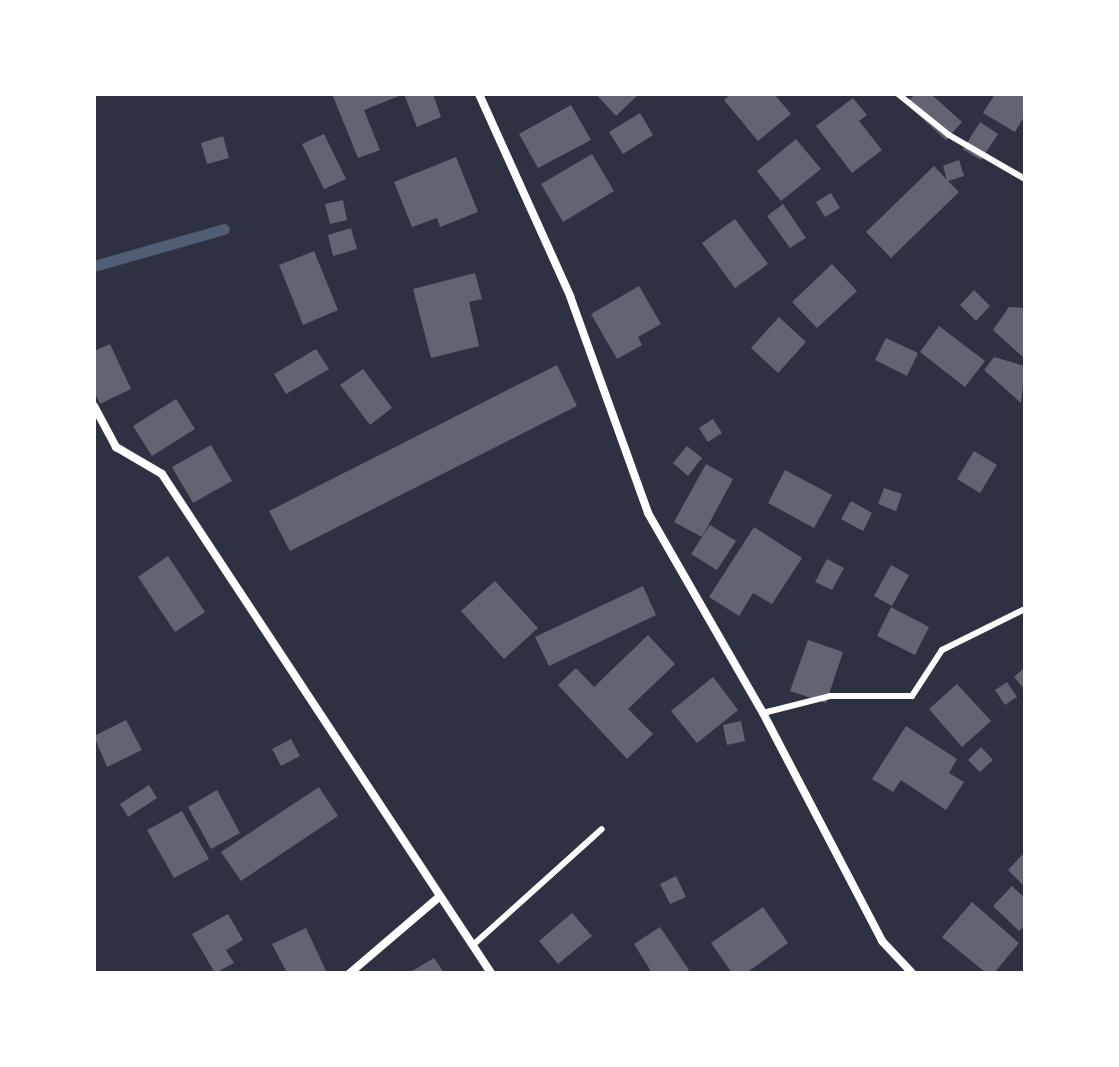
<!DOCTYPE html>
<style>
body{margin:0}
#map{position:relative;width:1119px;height:1067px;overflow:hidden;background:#2d3142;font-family:"Exo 2",sans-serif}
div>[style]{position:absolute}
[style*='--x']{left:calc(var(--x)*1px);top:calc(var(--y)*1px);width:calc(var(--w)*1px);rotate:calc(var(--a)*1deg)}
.stream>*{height:11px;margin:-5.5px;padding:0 5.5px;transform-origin:5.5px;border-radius:5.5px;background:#4f5d75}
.building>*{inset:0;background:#626471}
.service>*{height:6px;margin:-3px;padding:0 3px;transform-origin:3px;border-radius:3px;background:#fff}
.minor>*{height:8px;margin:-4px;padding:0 4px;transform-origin:4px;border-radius:4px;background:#fff}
span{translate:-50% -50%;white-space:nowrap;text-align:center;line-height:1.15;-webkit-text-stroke:6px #fff;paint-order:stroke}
.frame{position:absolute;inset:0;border:96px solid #fff;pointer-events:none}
</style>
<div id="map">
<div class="stream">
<div style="--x:94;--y:266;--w:135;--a:-15.9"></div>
</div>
<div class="building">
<div style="clip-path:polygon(332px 94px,433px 94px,441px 117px,417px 127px,404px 94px,364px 110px,380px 150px,358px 158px)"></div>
<div style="clip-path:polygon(596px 94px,639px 94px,616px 116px)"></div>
<div style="clip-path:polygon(731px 94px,774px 94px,791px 114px,758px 141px,724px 100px)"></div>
<div style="clip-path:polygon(915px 94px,931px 94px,962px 122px,946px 140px,906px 104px)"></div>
<div style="clip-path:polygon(995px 94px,1025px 94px,1025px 115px,1015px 132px,983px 113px)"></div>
<div style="clip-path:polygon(853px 98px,867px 115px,859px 121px,882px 150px,852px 173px,816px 126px)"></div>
<div style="clip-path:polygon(571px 105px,591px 140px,538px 168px,519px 134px)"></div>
<div style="clip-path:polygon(640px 113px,653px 135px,623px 154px,609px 132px)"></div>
<div style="clip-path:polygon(980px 122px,998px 134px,981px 160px,963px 149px)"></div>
<div style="clip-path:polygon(324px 134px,346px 179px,324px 189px,302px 144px)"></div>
<div style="clip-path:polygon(223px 136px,229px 158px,207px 164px,201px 143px)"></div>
<div style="clip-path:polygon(796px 139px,821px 169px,781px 201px,757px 171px)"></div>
<div style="clip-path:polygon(592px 154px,614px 191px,563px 222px,541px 184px)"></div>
<div style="clip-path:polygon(456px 157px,478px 212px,440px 227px,437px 218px,412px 227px,394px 182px)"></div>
<div style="clip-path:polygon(959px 160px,964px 176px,948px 181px,959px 192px,891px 258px,866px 232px,934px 166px,947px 180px,943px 166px)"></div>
<div style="clip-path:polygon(831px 193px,840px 208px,825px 217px,816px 202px)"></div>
<div style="clip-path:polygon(343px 200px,347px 220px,330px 224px,325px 204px)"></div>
<div style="clip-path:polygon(783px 204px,806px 238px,790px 248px,767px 216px)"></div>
<div style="clip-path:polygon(735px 219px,768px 264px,735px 288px,702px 243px)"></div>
<div style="clip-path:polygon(351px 228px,357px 249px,333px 256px,328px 235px)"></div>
<div style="clip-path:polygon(314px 251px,338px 310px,303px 325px,279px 265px)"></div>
<div style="clip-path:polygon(832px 264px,857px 291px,817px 328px,792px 302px)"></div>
<div style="clip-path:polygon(475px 273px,482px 299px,469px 302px,479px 346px,431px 358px,413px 289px)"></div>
<div style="clip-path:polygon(639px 286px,661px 324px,638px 337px,642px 345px,617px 359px,591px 314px)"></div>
<div style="clip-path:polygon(974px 290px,990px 306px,976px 321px,960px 305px)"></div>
<div style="clip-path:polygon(1009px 307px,1025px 308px,1025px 359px,993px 330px)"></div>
<div style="clip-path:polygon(779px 317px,806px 342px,778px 373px,751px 348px)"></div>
<div style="clip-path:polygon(939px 326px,985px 361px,965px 387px,920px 352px)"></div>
<div style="clip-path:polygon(886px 338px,918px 353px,907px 376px,875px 360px)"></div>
<div style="clip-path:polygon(110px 344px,131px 389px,100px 404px,94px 391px,94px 351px)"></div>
<div style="clip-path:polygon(316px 349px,329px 369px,286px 394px,274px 374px)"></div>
<div style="clip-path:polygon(994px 357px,1025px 366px,1021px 403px,984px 370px)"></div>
<div style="clip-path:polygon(557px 365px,577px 406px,290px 551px,269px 511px)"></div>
<div style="clip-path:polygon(363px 369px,392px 408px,370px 425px,340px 385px)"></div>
<div style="clip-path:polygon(176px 399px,195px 429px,152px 456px,133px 426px)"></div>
<div style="clip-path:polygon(713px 419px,722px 433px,708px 442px,699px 428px)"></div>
<div style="clip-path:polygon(211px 445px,232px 481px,193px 503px,172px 467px)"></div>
<div style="clip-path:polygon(687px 446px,702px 458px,688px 476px,673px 463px)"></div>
<div style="clip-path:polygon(974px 451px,997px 465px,980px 493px,957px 479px)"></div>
<div style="clip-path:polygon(706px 464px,733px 479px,702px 537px,674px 522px)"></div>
<div style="clip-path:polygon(785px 470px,832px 495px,814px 528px,768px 503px)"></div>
<div style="clip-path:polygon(884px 488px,902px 494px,896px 511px,878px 504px)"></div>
<div style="clip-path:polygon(851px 501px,872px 513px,863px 531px,841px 519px)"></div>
<div style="clip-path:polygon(710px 525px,736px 541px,717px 570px,691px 554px)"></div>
<div style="clip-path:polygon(754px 527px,802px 558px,772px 604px,753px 593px,739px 616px,709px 597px)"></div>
<div style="clip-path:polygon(168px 556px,205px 612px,175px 632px,138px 577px)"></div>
<div style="clip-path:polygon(827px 559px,844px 568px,832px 590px,815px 582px)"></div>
<div style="clip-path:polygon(891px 565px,909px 575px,892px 606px,874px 596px)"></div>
<div style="clip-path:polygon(495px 581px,538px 628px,504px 659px,461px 611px)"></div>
<div style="clip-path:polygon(643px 586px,656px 615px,549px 666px,535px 637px)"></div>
<div style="clip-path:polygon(891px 607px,929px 627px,915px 655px,877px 636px)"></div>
<div style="clip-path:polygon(648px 635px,675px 664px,628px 709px,653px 734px,627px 759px,558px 685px,576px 668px,594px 687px)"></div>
<div style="clip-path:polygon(808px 640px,843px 652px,826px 703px,790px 691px)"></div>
<div style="clip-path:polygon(1025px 667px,1025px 690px,1014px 677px)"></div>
<div style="clip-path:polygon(713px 677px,738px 710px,697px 743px,671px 711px)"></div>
<div style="clip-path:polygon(1007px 682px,1017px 697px,1005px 705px,995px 690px)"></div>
<div style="clip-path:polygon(957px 684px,991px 721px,962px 747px,929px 709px)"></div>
<div style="clip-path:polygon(126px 720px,142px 750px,107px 767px,94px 736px)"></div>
<div style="clip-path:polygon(741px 721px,745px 741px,727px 745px,723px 725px)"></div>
<div style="clip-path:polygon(906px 726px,957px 759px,949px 773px,964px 782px,946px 810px,901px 780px,893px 792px,872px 779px)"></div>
<div style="clip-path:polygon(291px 739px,300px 756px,281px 766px,272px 749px)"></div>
<div style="clip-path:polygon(981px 747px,993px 760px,980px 772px,968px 760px)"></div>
<div style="clip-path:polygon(149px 785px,157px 798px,128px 817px,120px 804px)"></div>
<div style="clip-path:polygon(319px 787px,338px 816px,241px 881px,221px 852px)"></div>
<div style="clip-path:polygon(217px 790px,240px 833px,211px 849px,188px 807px)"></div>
<div style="clip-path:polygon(182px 811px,209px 859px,174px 878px,147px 830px)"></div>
<div style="clip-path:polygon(1025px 852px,1025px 887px,1008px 870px)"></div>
<div style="clip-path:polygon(676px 876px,686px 897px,670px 904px,660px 884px)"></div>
<div style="clip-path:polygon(1012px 886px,1025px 898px,1025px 926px,1019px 931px,993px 906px)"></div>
<div style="clip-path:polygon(972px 902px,1019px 943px,994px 973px,986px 973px,942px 937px)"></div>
<div style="clip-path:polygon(763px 907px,788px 943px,746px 973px,732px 973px,711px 943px)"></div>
<div style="clip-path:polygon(572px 913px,592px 936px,558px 964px,539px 941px)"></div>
<div style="clip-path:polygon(228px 914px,243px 940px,226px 950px,234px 963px,215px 973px,192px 934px)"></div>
<div style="clip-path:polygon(660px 927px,689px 970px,684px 973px,652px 973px,634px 944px)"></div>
<div style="clip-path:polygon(306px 928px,327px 973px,287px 973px,272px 944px)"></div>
<div style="clip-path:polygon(434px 958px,444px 973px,414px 973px,412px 971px)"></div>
</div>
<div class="service">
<div style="--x:898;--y:94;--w:65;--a:38.8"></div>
<div style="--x:949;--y:135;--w:88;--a:30.1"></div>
<div style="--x:763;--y:713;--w:69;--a:-14.2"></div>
<div style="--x:830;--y:696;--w:82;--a:0"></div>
<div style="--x:912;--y:696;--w:55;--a:-56.9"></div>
<div style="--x:942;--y:650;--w:93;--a:-26.3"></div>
<div style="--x:473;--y:945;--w:173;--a:-42"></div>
</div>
<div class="minor">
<div style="--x:479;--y:94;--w:222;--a:65.7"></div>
<div style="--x:570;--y:296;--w:231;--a:70.2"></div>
<div style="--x:648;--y:513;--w:231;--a:60.1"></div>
<div style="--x:763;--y:713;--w:257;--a:62.4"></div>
<div style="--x:882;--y:941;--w:44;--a:46.8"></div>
<div style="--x:94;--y:406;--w:47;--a:61.8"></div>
<div style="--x:116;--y:447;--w:53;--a:30.4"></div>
<div style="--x:162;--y:474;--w:598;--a:56.6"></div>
<div style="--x:350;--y:973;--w:118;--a:-40.5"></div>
</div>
<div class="frame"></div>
</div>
